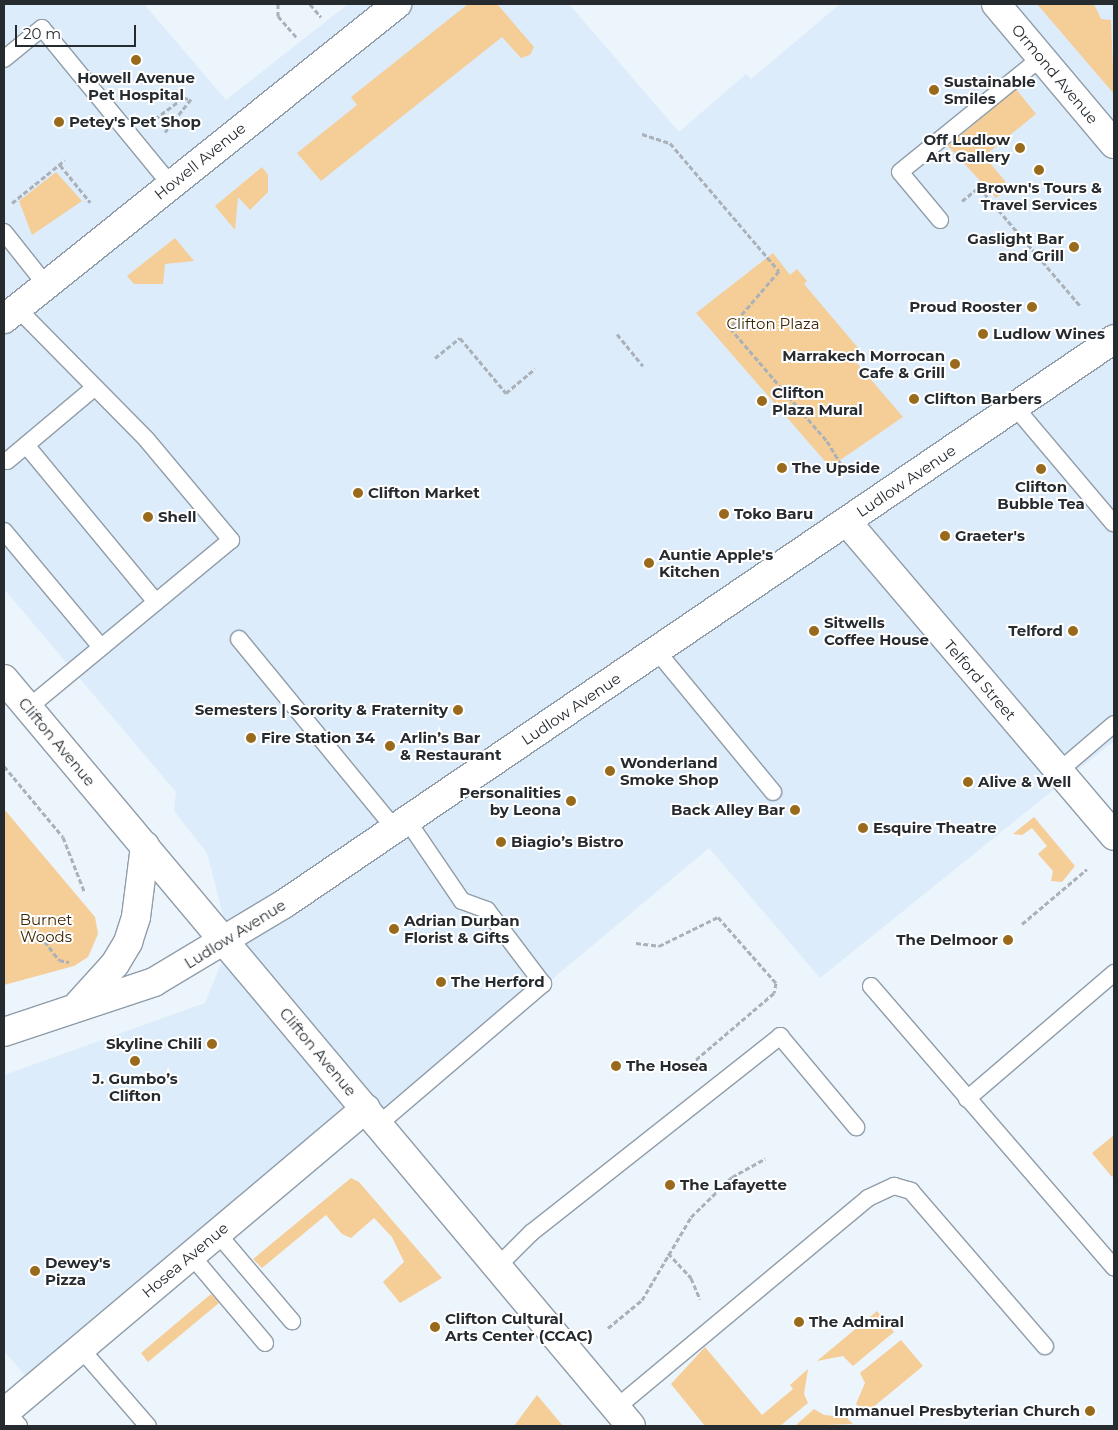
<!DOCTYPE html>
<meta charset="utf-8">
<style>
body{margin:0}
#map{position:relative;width:1118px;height:1430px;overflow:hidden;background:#ecf4fc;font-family:Montserrat,sans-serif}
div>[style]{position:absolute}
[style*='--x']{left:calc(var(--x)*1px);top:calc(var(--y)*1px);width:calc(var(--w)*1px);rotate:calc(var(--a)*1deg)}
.built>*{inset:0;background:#ddecfb}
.green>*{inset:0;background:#f5cd96}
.path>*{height:3px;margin-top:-1.5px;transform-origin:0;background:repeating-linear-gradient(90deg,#aab1b8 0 5px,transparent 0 7.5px)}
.roads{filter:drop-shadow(1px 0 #909da9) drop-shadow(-1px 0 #909da9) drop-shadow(0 1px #909da9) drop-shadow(0 -1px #909da9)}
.lane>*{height:16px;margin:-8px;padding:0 8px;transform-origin:8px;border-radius:8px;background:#fff}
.street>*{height:28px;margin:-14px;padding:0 14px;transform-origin:14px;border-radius:14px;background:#fff}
.secondary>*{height:28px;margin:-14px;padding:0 14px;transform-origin:14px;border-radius:14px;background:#fff}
.dots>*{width:14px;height:14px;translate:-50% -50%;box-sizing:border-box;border:2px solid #fff;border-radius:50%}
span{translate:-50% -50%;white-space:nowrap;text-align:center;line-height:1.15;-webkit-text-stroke:4px #fff;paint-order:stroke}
.street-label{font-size:15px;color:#262b30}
.poi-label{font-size:15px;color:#262b30;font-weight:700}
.left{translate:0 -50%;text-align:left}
.right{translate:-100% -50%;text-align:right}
.park-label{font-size:15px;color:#3c2500}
.frame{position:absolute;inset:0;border:5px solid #262b30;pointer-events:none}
.scale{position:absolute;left:15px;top:25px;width:121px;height:22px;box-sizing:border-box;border:2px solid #262b30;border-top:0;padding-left:6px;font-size:15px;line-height:18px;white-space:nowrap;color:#262b30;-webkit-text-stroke:4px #fff;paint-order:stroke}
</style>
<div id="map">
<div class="built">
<div style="clip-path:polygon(4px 4px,144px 4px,226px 100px,348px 4px,569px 4px,679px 132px,746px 74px,751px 79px,840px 4px,1114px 4px,1114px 741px,820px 978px,709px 848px,379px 1124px,366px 1108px,35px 1387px,4px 1351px,4px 1075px,205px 1003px,230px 942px,207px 853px,174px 811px,176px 792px,4px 589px)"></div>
</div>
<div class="green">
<div style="clip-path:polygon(468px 4px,497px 4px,534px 47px,530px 55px,521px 58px,502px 37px,321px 181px,297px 153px,357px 105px,351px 97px)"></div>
<div style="clip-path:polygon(1037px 4px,1094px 4px,1101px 19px,1111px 20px,1114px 94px)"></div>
<div style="clip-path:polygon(1016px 89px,1036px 114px,984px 156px,1005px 181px,1006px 190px,996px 198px,948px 146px)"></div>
<div style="clip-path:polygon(262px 167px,268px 175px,268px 192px,250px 210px,238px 197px,235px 230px,215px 206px)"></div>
<div style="clip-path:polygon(56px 172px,82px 201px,32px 235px,19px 201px)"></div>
<div style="clip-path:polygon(175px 238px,194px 261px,165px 264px,163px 284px,134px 284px,127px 276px)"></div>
<div style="clip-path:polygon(773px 253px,790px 275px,797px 269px,807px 281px,804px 284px,864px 355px,855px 361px,903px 417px,830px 467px,696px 313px)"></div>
<div style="clip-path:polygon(4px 809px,95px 917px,98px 934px,88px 957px,74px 966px,4px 985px)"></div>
<div style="clip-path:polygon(1034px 817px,1075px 866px,1062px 882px,1051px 881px,1053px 871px,1038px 854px,1047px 846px,1032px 828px,1022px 835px,1013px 834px)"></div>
<div style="clip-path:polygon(1114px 1135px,1114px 1175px,1112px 1177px,1092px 1153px)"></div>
<div style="clip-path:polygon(351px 1178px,359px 1182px,442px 1278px,400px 1303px,383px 1282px,404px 1262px,392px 1237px,374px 1218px,351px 1238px,342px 1234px,326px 1215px,262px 1268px,253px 1259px)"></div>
<div style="clip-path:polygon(211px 1294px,219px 1303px,148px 1362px,141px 1353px)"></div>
<div style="clip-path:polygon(877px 1311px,894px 1332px,853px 1366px,843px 1356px,817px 1361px)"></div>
<div style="clip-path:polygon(901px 1340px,923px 1366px,866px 1413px,856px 1404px,865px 1383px,860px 1373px)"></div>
<div style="clip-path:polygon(705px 1347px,762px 1415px,793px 1389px,790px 1385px,808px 1369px,804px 1394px,808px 1403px,780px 1426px,705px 1426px,671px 1384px)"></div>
<div style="clip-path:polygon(537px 1395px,563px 1426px,514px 1426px)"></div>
<div style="clip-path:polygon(814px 1409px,824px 1415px,846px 1417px,853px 1424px,795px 1426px)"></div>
</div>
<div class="path">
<div style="--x:278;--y:4;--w:12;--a:90"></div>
<div style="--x:278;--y:16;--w:28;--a:49"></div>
<div style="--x:310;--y:4;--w:17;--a:50"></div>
<div style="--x:155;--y:119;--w:35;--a:-37"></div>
<div style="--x:183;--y:98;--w:8;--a:7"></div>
<div style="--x:191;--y:99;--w:42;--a:128.2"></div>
<div style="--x:642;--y:134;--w:29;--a:18"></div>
<div style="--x:670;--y:143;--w:168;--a:49.6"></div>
<div style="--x:779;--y:271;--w:75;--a:130.7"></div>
<div style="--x:730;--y:328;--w:149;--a:49.4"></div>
<div style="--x:827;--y:441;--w:33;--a:59"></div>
<div style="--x:60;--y:165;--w:48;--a:51"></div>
<div style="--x:962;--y:201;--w:22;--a:-39"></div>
<div style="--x:979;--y:187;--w:157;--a:49.6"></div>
<div style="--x:12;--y:203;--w:68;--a:-39.1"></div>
<div style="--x:617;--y:334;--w:41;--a:50.9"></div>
<div style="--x:435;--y:358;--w:32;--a:-39"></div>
<div style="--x:460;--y:338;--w:72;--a:50.1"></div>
<div style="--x:506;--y:393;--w:38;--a:-40"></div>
<div style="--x:4;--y:766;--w:92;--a:50.3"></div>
<div style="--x:63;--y:837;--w:58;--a:68.7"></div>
<div style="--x:1022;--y:924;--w:85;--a:-40.2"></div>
<div style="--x:25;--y:931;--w:16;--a:15"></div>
<div style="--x:40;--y:935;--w:31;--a:53"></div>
<div style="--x:59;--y:960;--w:10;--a:11"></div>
<div style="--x:636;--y:943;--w:23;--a:7"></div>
<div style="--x:659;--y:946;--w:66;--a:-26.2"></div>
<div style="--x:718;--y:917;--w:88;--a:48.7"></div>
<div style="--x:776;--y:983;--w:10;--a:101"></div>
<div style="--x:774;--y:993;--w:108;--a:139.5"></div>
<div style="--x:668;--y:1253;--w:34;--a:47"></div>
<div style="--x:691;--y:1278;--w:23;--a:67"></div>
<div style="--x:608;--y:1328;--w:44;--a:-39.5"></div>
<div style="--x:642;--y:1300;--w:96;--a:-59.4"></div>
<div style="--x:691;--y:1217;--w:57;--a:-44.3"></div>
<div style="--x:732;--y:1177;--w:38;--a:-29"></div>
</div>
<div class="roads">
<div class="lane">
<div style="--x:4;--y:59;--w:49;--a:-39.2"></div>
<div style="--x:42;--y:28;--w:203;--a:50.6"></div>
<div style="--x:940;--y:220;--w:62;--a:-129.8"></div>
<div style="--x:900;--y:172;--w:183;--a:-39"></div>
<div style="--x:4;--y:232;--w:68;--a:51.6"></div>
<div style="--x:17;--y:308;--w:185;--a:45.4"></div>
<div style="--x:147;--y:440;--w:131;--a:50"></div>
<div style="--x:231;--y:540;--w:264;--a:140.4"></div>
<div style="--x:1015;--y:407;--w:152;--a:49.8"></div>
<div style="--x:26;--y:445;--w:204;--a:50.4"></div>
<div style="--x:7;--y:461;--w:114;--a:-40"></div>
<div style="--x:4;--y:531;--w:151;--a:50.1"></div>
<div style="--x:239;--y:639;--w:246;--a:50.6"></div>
<div style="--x:656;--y:650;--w:184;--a:50.5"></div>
<div style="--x:1059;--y:771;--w:72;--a:-40.5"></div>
<div style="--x:871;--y:986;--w:372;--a:49.2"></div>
<div style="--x:967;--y:1099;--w:194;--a:-40.6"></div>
<div style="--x:379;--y:1124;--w:216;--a:-40.5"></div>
<div style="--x:543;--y:984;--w:93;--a:-127.1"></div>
<div style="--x:487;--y:910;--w:27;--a:-160"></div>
<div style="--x:462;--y:901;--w:98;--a:-124.2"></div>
<div style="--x:217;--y:1233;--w:116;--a:49.6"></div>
<div style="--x:191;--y:1255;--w:115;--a:49.9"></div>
<div style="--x:498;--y:1266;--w:47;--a:-45"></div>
<div style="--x:531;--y:1233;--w:318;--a:-38.3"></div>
<div style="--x:780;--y:1036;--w:119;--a:50.1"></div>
<div style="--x:81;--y:1349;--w:102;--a:49"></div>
<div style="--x:616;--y:1408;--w:328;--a:-39.8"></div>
<div style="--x:868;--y:1198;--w:29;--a:-25"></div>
<div style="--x:894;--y:1186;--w:18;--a:16"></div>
<div style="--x:911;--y:1191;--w:205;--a:49.2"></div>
<div style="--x:6;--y:1411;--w:20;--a:49"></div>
</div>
<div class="street">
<div style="--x:996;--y:4;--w:183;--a:49.9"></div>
<div style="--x:4;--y:319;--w:504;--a:-38.71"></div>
<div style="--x:847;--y:522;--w:412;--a:49.6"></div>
<div style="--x:4;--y:1413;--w:473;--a:-40.1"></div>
</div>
<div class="secondary">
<div style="--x:4;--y:679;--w:975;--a:49.99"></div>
<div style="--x:78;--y:1005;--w:55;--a:-47.9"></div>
<div style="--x:115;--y:964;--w:26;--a:-59"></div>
<div style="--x:128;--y:942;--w:26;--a:-72"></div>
<div style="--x:136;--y:917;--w:72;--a:-82.8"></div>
<div style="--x:4;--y:1032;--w:158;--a:-18.4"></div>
<div style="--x:154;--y:982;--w:152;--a:-31"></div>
<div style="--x:284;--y:904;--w:1004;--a:-34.24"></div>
</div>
</div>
<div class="dots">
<div style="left:136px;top:60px;background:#996a1b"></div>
<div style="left:934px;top:90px;background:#996a1b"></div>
<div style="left:59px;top:122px;background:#996a1b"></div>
<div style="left:1020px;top:148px;background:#996a1b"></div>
<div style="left:1039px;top:170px;background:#996a1b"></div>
<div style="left:1074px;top:247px;background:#996a1b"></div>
<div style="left:1032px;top:307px;background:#996a1b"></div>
<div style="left:983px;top:334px;background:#996a1b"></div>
<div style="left:955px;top:364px;background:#996a1b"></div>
<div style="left:914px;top:399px;background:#996a1b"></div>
<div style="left:762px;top:401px;background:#996a1b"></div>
<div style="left:782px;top:468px;background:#996a1b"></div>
<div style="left:1041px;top:469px;background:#996a1b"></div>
<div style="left:358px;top:493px;background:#996a1b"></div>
<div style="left:724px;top:514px;background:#996a1b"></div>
<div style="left:148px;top:517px;background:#996a1b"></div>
<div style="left:945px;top:536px;background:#996a1b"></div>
<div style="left:649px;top:563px;background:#996a1b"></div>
<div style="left:814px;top:631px;background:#996a1b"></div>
<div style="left:1073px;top:631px;background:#996a1b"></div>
<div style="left:458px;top:710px;background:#996a1b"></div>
<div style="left:251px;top:738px;background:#996a1b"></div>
<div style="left:390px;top:746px;background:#996a1b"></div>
<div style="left:610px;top:771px;background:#996a1b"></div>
<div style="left:968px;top:782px;background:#996a1b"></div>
<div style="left:571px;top:801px;background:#996a1b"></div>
<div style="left:795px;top:810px;background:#996a1b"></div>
<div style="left:863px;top:828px;background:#996a1b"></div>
<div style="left:501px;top:842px;background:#996a1b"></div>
<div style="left:394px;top:929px;background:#996a1b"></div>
<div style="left:1008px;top:940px;background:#996a1b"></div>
<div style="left:441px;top:982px;background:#996a1b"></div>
<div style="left:212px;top:1044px;background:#996a1b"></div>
<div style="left:135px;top:1061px;background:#996a1b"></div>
<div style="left:616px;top:1066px;background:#996a1b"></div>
<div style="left:670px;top:1185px;background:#996a1b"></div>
<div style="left:35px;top:1271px;background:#996a1b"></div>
<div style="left:799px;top:1322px;background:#996a1b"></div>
<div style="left:435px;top:1327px;background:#996a1b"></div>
<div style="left:1090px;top:1411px;background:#996a1b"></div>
</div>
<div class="street-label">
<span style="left:1055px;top:74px;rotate:50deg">Ormond Avenue</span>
<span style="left:200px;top:161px;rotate:-39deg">Howell Avenue</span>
<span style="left:906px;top:481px;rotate:-34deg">Ludlow Avenue</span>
<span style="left:980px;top:680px;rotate:49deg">Telford Street</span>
<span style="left:571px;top:709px;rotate:-34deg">Ludlow Avenue</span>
<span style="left:57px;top:742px;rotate:50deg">Clifton Avenue</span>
<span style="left:235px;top:934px;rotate:-32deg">Ludlow Avenue</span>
<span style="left:318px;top:1052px;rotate:50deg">Clifton Avenue</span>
<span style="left:185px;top:1260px;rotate:-40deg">Hosea Avenue</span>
</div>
<div class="poi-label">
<span style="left:136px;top:86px">Howell Avenue<br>Pet Hospital</span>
<span class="left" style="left:944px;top:90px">Sustainable<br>Smiles</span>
<span class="left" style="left:69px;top:122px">Petey's Pet Shop</span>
<span class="right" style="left:1010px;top:148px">Off Ludlow<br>Art Gallery</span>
<span style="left:1039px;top:196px">Brown's Tours &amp;<br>Travel Services</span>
<span class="right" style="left:1064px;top:247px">Gaslight Bar<br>and Grill</span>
<span class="right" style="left:1022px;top:307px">Proud Rooster</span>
<span class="left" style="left:993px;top:334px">Ludlow Wines</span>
<span class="right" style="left:945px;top:364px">Marrakech Morrocan<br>Cafe &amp; Grill</span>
<span class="left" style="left:772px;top:401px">Clifton<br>Plaza Mural</span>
<span class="left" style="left:924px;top:399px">Clifton Barbers</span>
<span class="left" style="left:792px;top:468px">The Upside</span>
<span style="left:1041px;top:495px">Clifton<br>Bubble Tea</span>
<span class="left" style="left:368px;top:493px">Clifton Market</span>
<span class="left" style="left:734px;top:514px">Toko Baru</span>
<span class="left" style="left:158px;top:517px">Shell</span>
<span class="left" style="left:955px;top:536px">Graeter's</span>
<span class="left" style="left:659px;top:563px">Auntie Apple's<br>Kitchen</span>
<span class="left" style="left:824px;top:631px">Sitwells<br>Coffee House</span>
<span class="right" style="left:1063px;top:631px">Telford</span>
<span class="right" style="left:448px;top:710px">Semesters | Sorority &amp; Fraternity</span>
<span class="left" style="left:400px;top:746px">Arlin’s Bar<br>&amp; Restaurant</span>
<span class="left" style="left:261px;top:738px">Fire Station 34</span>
<span class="left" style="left:620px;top:771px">Wonderland<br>Smoke Shop</span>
<span class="left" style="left:978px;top:782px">Alive &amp; Well</span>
<span class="right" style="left:561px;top:801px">Personalities<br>by Leona</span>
<span class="right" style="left:785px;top:810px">Back Alley Bar</span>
<span class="left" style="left:873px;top:828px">Esquire Theatre</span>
<span class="left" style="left:511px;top:842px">Biagio’s Bistro</span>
<span class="left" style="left:404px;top:929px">Adrian Durban<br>Florist &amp; Gifts</span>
<span class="right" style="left:998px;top:940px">The Delmoor</span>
<span class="left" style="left:451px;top:982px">The Herford</span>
<span class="right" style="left:202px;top:1044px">Skyline Chili</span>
<span class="left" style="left:626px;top:1066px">The Hosea</span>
<span style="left:135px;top:1087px">J. Gumbo’s<br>Clifton</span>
<span class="left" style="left:680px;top:1185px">The Lafayette</span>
<span class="left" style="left:45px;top:1271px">Dewey's<br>Pizza</span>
<span class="left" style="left:445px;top:1327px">Clifton Cultural<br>Arts Center (CCAC)</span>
<span class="left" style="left:809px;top:1322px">The Admiral</span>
<span class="right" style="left:1080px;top:1411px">Immanuel Presbyterian Church</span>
</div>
<div class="park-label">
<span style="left:773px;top:324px">Clifton Plaza</span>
<span style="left:46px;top:928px">Burnet<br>Woods</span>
</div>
<div class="frame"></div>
<div class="scale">20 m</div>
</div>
